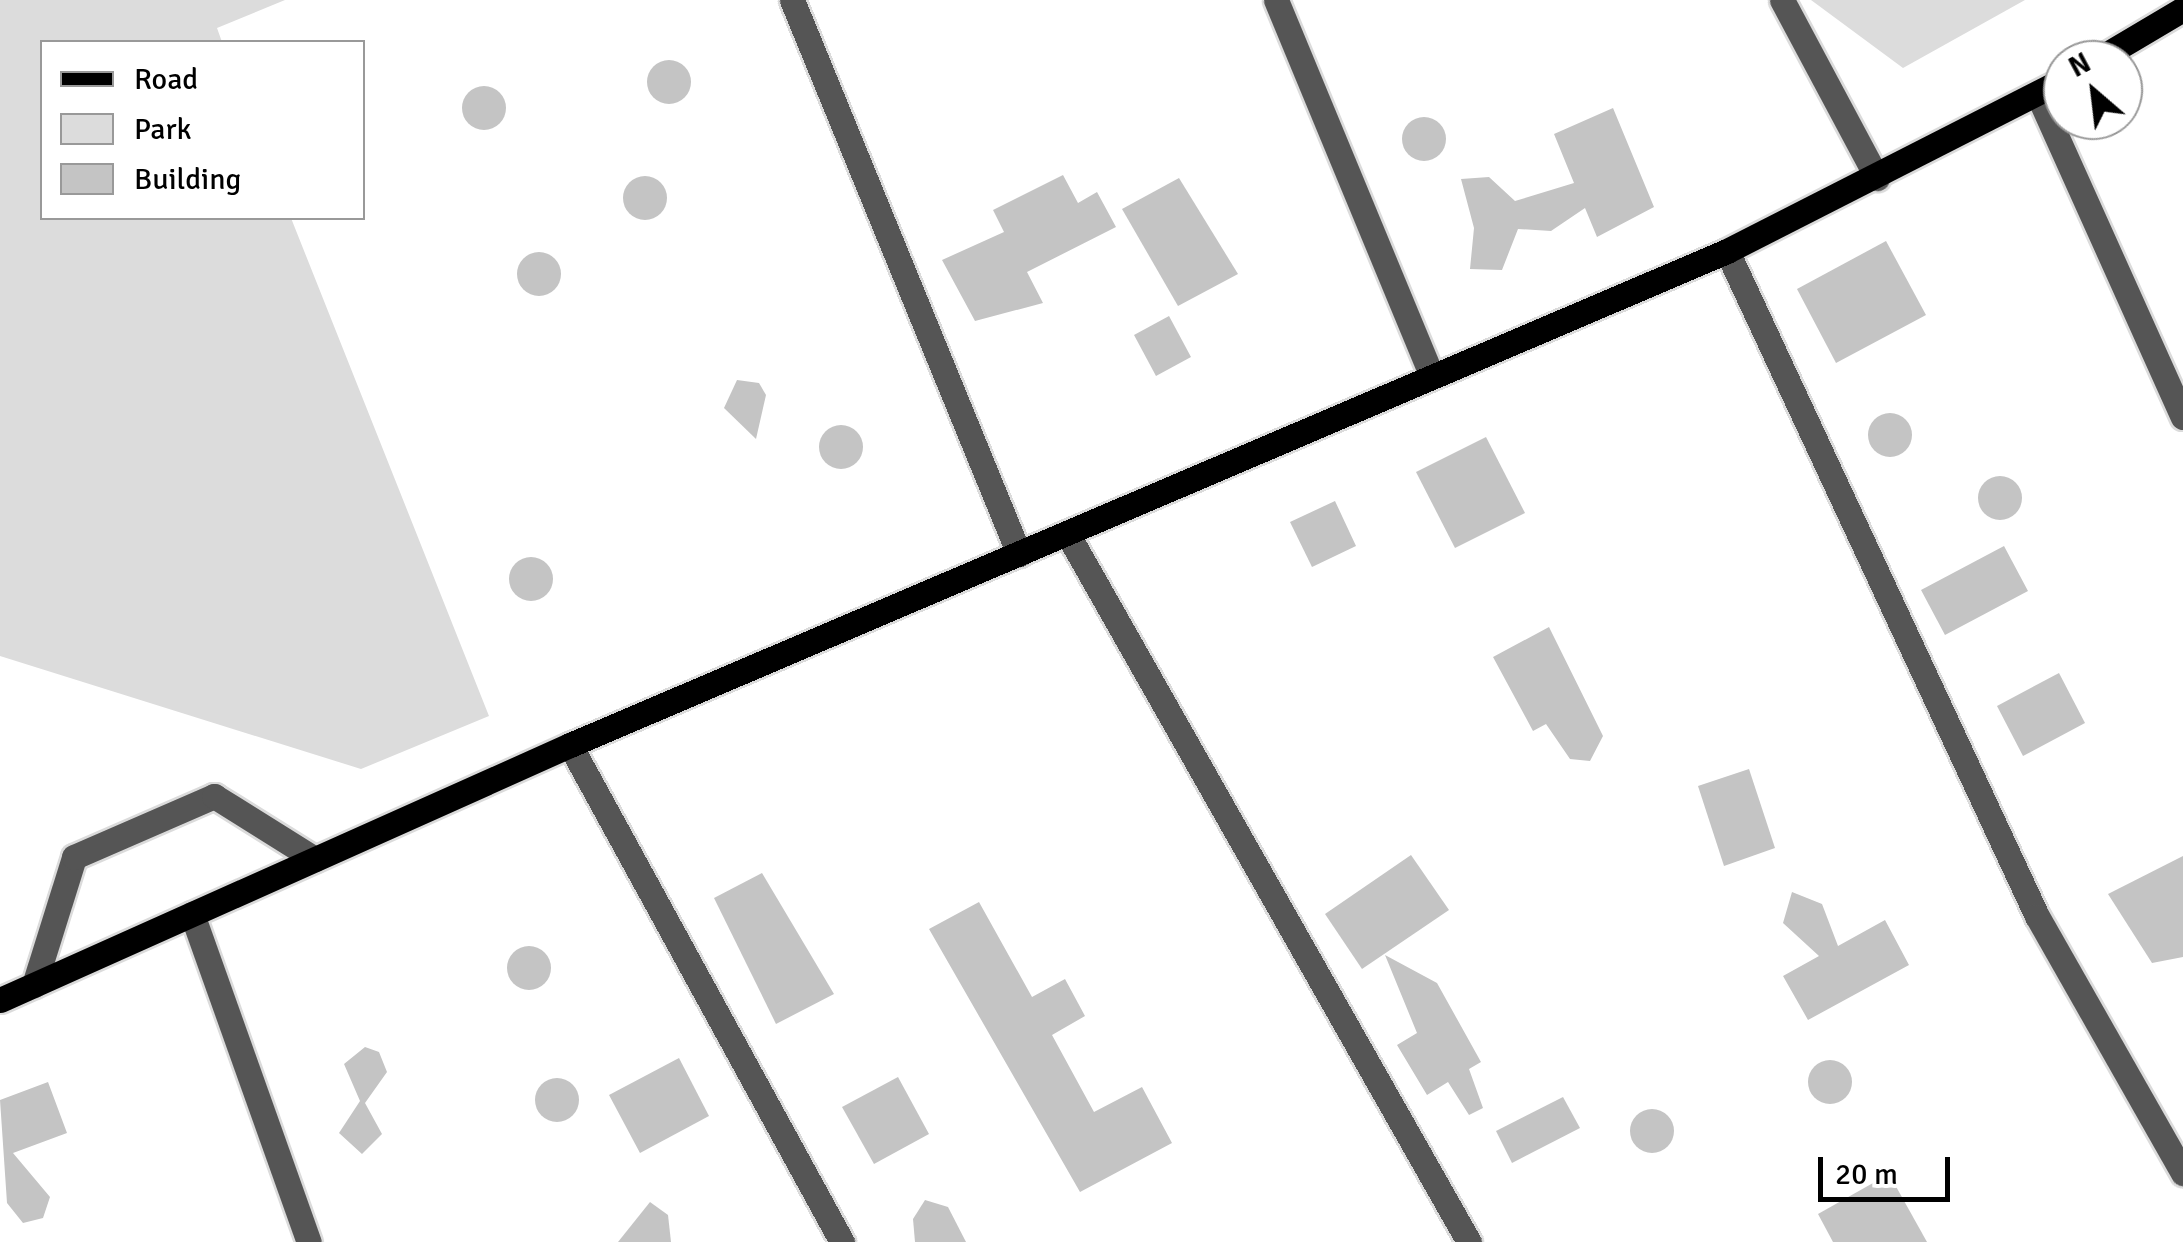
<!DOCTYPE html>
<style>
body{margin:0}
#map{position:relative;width:2183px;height:1242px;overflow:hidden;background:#fff;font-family:Signika,sans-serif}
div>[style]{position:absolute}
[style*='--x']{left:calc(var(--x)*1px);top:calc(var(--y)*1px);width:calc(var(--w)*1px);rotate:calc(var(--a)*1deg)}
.green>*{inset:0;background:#dcdcdc}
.building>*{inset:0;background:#c4c4c4}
.round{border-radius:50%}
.roads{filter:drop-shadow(2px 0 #dbdbdb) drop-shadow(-2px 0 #dbdbdb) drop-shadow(0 2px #dbdbdb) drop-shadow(0 -2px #dbdbdb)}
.minor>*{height:25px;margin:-12.5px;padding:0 12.5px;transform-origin:12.5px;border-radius:12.5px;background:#555}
.major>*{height:25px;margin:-12.5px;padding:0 12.5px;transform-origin:12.5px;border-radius:12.5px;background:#000}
span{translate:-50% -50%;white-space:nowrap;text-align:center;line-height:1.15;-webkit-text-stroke:8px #fff;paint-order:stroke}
.legend{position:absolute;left:40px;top:40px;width:325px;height:180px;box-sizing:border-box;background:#fff;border:2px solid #999;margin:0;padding:12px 18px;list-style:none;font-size:30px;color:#000}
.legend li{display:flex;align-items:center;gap:20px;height:50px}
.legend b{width:50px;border:2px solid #999}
.north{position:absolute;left:2043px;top:40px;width:100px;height:100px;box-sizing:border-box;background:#fff;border:2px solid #999;border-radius:50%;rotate:332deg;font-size:28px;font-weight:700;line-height:40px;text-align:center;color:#000}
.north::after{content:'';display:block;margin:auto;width:35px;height:45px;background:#000;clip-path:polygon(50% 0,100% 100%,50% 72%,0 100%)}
.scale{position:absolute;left:1818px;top:1157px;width:132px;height:45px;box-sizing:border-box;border:5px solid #000;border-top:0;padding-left:12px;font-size:30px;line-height:35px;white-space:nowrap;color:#000;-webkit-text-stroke:8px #fff;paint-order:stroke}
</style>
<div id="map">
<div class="green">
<div style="clip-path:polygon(0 0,285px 0,217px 28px,222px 42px,42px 42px,42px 218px,291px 218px,489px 716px,361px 769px,0 656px)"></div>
<div style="clip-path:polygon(1811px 0,2025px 0,1903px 68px)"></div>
</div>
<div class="building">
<div class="round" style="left:647px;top:60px;width:44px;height:44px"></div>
<div class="round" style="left:462px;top:86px;width:44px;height:44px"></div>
<div style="clip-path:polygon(1613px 108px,1654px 207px,1597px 237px,1585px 208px,1551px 231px,1518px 229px,1502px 270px,1470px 269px,1474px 228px,1461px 179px,1489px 177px,1515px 201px,1574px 183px,1554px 134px)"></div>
<div class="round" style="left:1402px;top:117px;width:44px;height:44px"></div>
<div style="clip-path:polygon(1063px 175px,1078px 203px,1097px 192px,1116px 227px,1027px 272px,1043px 303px,975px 321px,942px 260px,1004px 232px,993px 210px)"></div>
<div class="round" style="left:623px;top:176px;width:44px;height:44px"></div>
<div style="clip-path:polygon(1179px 178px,1238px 274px,1178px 306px,1122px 209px)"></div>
<div style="clip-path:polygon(1886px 241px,1926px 315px,1836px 363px,1797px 289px)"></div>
<div class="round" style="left:517px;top:252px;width:44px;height:44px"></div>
<div style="clip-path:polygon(1169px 316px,1191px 357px,1156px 376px,1134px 335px)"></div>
<div style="clip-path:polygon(737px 380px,759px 383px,766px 395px,756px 439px,724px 408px)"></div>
<div class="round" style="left:1868px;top:413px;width:44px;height:44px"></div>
<div class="round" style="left:819px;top:425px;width:44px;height:44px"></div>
<div style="clip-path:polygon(1486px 437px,1525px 513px,1455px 548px,1416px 472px)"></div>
<div class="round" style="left:1978px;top:476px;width:44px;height:44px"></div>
<div style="clip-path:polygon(1335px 501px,1356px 546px,1312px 567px,1290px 522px)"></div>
<div style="clip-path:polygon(2004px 546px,2028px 591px,1945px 635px,1921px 590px)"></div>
<div class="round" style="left:509px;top:557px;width:44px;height:44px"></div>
<div style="clip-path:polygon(1549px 627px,1603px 736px,1590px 761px,1570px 759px,1546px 724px,1533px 731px,1493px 657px)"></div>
<div style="clip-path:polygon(2059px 673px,2085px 723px,2023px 756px,1997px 706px)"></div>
<div style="clip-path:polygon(1749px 769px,1775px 848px,1724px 866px,1698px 786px)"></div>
<div style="clip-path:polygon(1411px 855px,1449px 910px,1362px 969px,1325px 914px)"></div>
<div style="clip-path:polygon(2183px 856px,2183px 957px,2152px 963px,2108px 894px)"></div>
<div style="clip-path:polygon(762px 873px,834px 994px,776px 1024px,714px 898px)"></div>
<div style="clip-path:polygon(1792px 892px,1822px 904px,1838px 946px,1885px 920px,1909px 965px,1808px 1020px,1783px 976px,1819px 956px,1783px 923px)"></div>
<div style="clip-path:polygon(979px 902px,1032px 997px,1065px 979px,1085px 1016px,1052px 1035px,1094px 1112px,1142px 1087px,1172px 1143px,1080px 1192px,929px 929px)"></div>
<div class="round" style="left:507px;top:946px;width:44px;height:44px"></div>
<div style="clip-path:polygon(1385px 955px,1437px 983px,1481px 1062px,1469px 1069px,1483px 1108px,1469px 1115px,1448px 1082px,1427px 1095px,1397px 1045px,1417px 1033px)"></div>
<div style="clip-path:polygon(365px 1047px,379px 1052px,387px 1072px,365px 1103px,382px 1134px,362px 1154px,339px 1133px,360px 1101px,344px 1064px)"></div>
<div style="clip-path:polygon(679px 1058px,709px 1116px,640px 1153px,609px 1095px)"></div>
<div class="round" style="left:1808px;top:1060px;width:44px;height:44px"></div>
<div style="clip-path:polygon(898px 1077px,929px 1134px,874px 1164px,842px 1107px)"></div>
<div class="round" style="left:535px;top:1078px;width:44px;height:44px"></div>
<div style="clip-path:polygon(48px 1082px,67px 1133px,13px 1153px,50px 1197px,43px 1218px,23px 1223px,7px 1203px,0 1100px)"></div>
<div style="clip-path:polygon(1563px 1097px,1580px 1128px,1512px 1163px,1496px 1131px)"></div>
<div class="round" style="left:1630px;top:1109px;width:44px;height:44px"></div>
<div style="clip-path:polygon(1889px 1174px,1927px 1242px,1833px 1242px,1818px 1214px)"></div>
<div style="clip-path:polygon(925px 1200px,948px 1207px,966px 1242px,915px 1242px,913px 1219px)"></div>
<div style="clip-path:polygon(650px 1202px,668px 1215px,671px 1242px,618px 1242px)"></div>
</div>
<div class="roads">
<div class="minor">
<div style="--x:792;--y:0;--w:599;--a:67.72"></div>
<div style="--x:1276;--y:0;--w:405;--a:67.5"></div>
<div style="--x:1782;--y:0;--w:202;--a:61.9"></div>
<div style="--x:2038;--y:95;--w:353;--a:65.8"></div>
<div style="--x:1727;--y:251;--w:734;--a:65.01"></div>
<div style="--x:2037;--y:916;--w:296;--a:60.4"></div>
<div style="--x:1067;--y:533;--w:815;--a:60.45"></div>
<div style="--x:570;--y:745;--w:567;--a:61.31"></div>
<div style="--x:192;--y:914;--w:348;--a:70.4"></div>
<div style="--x:34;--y:985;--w:134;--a:-72.6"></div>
<div style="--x:74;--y:857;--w:153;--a:-23.5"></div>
<div style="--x:214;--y:796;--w:119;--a:32"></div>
</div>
<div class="major">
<div style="--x:2097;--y:60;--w:100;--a:-30.7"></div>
<div style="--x:0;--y:1000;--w:624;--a:-24.1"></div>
<div style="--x:570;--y:745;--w:1258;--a:-23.12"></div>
<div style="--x:1727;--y:251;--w:377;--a:-27"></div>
</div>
</div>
<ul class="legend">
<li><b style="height:12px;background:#000"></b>Road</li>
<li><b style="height:28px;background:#dcdcdc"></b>Park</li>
<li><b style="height:28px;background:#c4c4c4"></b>Building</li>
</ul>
<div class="north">N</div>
<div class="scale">20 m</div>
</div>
